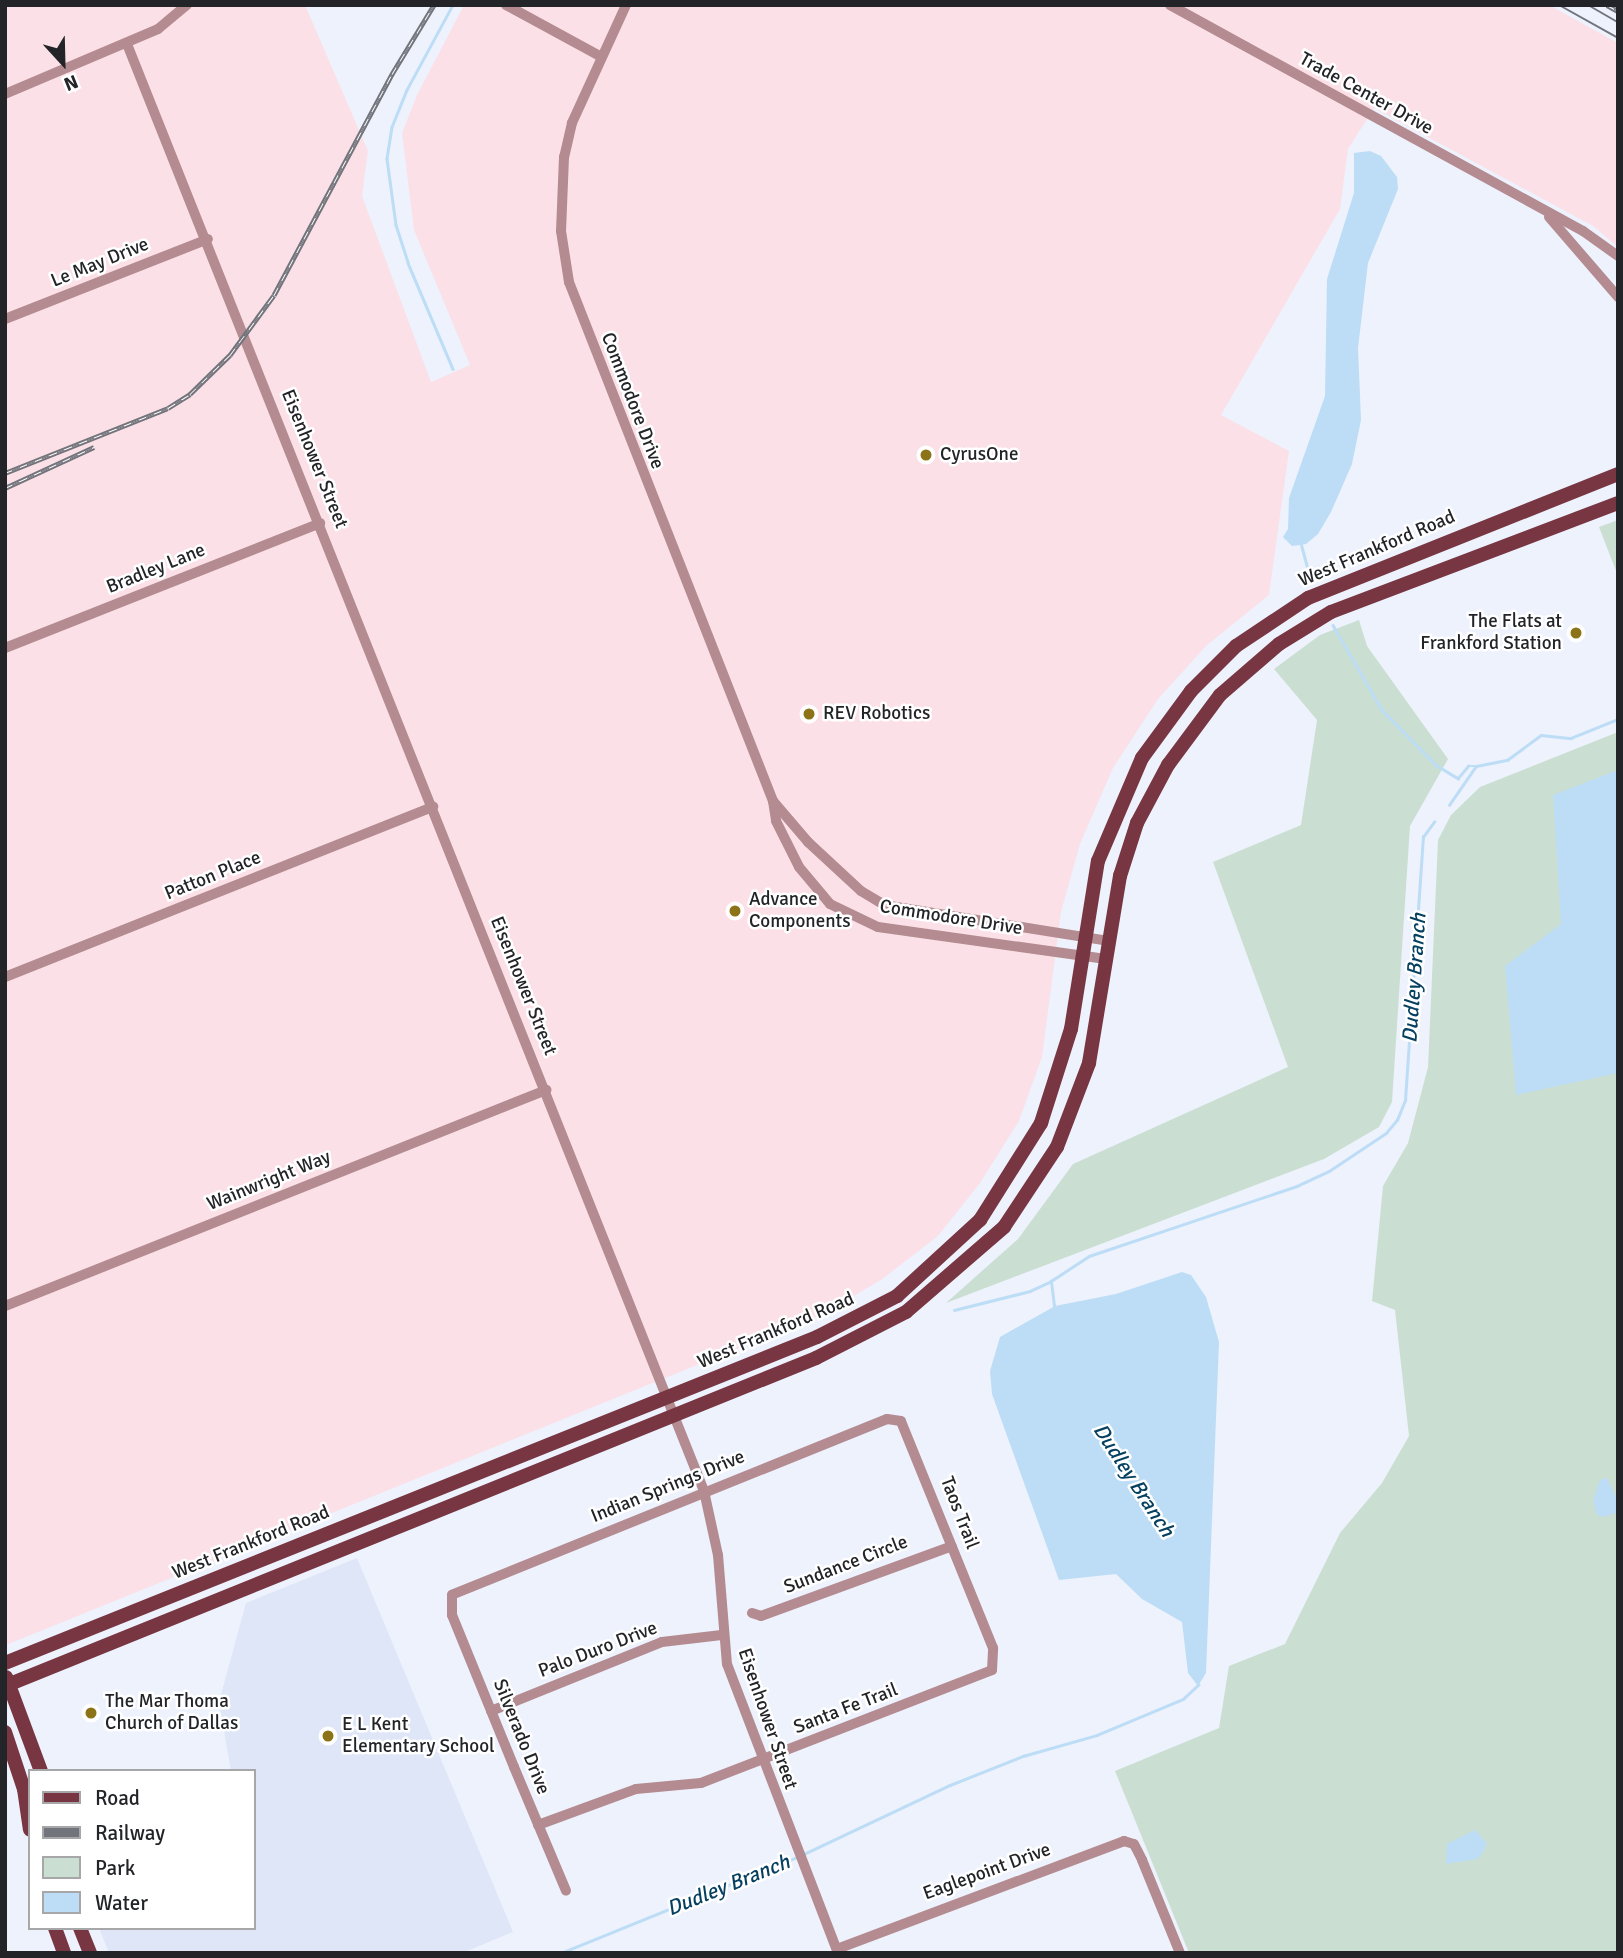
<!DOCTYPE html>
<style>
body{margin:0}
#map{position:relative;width:1623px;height:1958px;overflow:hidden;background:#edf2fd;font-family:Signika,sans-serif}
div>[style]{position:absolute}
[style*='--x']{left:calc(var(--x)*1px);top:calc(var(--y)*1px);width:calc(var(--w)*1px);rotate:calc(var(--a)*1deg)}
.built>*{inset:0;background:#dee6f8}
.industrial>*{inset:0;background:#fbe1e7}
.green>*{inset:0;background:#cadfd1}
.water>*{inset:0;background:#bcddf5}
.stream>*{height:2.5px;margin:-1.25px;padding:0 1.25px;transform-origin:1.25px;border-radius:1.25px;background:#bcddf5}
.minor>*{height:10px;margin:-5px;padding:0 5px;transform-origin:5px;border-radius:5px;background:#b38b90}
.major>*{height:14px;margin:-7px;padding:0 7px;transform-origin:7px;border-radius:7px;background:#773641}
.tram>*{height:2px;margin:-1px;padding:0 1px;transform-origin:1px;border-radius:1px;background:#72747b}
.rail>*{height:5px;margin-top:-2.5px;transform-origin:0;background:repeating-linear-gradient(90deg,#fff 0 8px,#72747b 0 16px);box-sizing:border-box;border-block:2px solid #72747b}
.dots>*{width:19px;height:19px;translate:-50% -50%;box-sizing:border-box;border:4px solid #fff;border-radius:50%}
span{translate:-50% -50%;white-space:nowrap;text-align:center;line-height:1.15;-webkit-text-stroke:5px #fff;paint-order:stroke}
.street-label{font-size:19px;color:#232428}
.poi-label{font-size:19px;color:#232428}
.left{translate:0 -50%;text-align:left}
.right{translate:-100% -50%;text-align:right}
.water-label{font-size:21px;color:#064061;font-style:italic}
.frame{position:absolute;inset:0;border:7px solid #232428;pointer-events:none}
.legend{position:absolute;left:28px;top:1769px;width:228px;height:161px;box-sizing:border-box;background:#fff;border:2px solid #a7a7a9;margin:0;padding:9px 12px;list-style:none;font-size:21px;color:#232428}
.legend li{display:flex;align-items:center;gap:14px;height:35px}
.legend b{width:35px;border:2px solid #a7a7a9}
.north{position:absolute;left:28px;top:28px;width:70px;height:70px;-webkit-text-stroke:5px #fff;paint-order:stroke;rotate:158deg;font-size:19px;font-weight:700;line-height:28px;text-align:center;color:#232428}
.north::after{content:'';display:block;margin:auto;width:24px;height:32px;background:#232428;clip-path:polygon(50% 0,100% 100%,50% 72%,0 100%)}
</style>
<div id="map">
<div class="built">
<div style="clip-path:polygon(357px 1558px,513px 1932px,462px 1953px,109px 1953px,99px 1928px,254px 1928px,254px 1771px,231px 1771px,219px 1702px,246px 1603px)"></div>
</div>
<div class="industrial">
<div style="clip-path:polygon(5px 5px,305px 5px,368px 151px,362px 196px,431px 382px,470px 365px,414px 230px,402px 133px,417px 95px,464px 5px,1549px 5px,1618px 43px,1618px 247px,1593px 226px,1374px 108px,1348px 149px,1340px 209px,1221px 415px,1289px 451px,1269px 595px,1206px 646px,1158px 699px,1113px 768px,1080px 844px,1061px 912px,1042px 1057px,1019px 1121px,980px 1183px,938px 1236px,881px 1280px,823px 1314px,6px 1645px)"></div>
</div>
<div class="green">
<div style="clip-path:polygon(1618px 520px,1618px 576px,1599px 527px)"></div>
<div style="clip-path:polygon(1359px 620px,1367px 646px,1448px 759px,1410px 826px,1392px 1102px,1379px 1127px,1324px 1159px,946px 1303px,1018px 1239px,1073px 1164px,1288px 1067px,1213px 862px,1301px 825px,1317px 720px,1274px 669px,1320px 635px)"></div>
<div style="clip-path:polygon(1618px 732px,1618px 1953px,1189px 1953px,1115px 1771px,1219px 1728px,1229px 1666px,1285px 1644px,1340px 1533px,1382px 1483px,1409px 1436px,1395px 1310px,1372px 1301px,1383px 1186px,1408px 1143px,1428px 1067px,1438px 840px,1451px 815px,1480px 787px)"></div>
</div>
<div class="water">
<div style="clip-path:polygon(1370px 151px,1381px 156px,1397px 177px,1398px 189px,1368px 263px,1358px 348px,1361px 420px,1352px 464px,1331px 512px,1318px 534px,1306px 544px,1292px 546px,1283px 537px,1288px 529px,1289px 498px,1325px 396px,1327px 279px,1354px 193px,1354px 153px)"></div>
<div style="clip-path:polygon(1618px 770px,1618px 1073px,1516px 1095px,1505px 966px,1561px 924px,1553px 795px)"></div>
<div style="clip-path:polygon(1182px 1272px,1191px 1275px,1206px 1297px,1219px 1342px,1206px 1673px,1198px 1686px,1188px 1673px,1182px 1622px,1142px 1599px,1116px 1574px,1059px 1580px,992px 1394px,990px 1371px,1000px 1337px,1055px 1306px,1116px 1294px)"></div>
<div style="clip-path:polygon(1607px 1478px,1618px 1501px,1618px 1512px,1604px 1517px,1597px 1515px,1593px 1501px,1600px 1480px)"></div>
<div style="clip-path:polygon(1475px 1830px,1487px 1843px,1483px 1853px,1477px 1859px,1446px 1864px,1447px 1844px)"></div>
</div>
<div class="stream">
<div style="--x:453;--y:5;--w:97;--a:118.4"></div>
<div style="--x:407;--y:90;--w:40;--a:112"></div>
<div style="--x:392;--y:127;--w:32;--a:99"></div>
<div style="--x:387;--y:159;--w:67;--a:82.2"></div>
<div style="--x:396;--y:225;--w:40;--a:72"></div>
<div style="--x:408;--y:263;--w:115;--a:67"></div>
<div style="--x:1301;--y:543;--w:39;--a:75"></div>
<div style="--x:1333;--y:625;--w:98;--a:60"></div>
<div style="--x:1382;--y:710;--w:77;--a:45.5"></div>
<div style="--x:1436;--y:765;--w:26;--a:31"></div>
<div style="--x:1458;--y:778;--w:16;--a:-50"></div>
<div style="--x:1468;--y:766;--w:8;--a:0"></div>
<div style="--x:1449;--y:805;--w:47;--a:-55.3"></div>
<div style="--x:1476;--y:766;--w:32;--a:-11"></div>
<div style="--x:1507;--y:760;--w:42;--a:-36.3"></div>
<div style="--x:1541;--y:735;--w:30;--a:6"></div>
<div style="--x:1571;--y:738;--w:51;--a:-22"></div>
<div style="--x:1054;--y:1306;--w:25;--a:-97"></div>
<div style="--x:1051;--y:1281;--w:45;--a:-33.3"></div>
<div style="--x:1089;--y:1256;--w:219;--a:-18.6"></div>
<div style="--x:1297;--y:1186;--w:35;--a:-25"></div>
<div style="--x:1329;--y:1171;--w:69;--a:-33.7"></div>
<div style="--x:1386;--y:1133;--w:17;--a:-50"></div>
<div style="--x:1397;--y:1120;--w:22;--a:-68"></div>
<div style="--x:1405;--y:1100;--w:264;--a:-86.1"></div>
<div style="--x:1423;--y:837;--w:19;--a:-54"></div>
<div style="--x:954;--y:1310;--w:78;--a:-14"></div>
<div style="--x:1030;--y:1291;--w:23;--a:-25"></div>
<div style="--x:804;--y:1854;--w:161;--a:-25.3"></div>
<div style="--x:950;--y:1785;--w:79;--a:-21.7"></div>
<div style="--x:1023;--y:1756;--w:77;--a:-15.8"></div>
<div style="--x:1097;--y:1735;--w:93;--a:-22.7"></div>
<div style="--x:1183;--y:1699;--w:21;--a:-43"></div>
<div style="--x:561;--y:1953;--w:256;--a:-22.1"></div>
</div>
<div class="minor">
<div style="--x:506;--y:5;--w:107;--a:28.5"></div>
<div style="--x:626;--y:5;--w:130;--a:114.6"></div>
<div style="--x:572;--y:123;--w:35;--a:103"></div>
<div style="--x:564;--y:157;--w:74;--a:92.3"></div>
<div style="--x:561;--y:231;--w:52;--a:81.1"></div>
<div style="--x:569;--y:282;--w:558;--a:68.54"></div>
<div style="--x:773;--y:801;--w:20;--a:81"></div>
<div style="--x:776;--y:821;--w:51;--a:63.4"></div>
<div style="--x:799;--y:867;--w:48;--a:50"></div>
<div style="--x:830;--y:904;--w:53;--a:25.6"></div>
<div style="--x:878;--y:927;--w:230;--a:8"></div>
<div style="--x:1170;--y:5;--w:471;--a:28.7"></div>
<div style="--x:1583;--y:231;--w:43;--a:35.5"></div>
<div style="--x:127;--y:44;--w:1558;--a:68.26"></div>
<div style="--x:704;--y:1491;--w:66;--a:77.7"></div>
<div style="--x:718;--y:1555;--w:109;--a:85.3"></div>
<div style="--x:727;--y:1664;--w:310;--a:69"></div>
<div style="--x:5;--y:94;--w:166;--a:-23"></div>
<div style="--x:158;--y:29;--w:38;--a:-40"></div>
<div style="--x:1549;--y:217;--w:106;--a:49.2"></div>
<div style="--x:5;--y:319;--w:218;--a:-21.5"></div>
<div style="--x:5;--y:648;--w:339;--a:-21.6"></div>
<div style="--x:773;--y:801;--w:54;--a:49.5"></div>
<div style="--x:808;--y:842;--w:72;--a:42.8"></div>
<div style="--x:861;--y:891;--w:27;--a:31"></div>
<div style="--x:884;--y:905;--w:227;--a:9.1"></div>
<div style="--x:5;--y:977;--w:461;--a:-21.7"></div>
<div style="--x:5;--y:1306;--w:583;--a:-21.76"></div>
<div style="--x:752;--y:1613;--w:9;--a:18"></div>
<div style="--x:761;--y:1616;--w:203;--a:-20.1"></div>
<div style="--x:491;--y:1711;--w:184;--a:-22"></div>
<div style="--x:662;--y:1642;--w:60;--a:-6.7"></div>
<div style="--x:538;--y:1825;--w:104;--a:-20.2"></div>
<div style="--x:636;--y:1789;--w:65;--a:-5.3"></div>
<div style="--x:701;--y:1783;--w:312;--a:-21.2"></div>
<div style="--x:992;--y:1670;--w:22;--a:-87"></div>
<div style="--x:993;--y:1648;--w:245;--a:-112.1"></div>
<div style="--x:901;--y:1421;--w:14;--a:-172"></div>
<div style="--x:887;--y:1419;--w:469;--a:158"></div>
<div style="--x:452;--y:1595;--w:20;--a:90"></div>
<div style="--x:452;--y:1615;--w:164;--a:67.8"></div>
<div style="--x:514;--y:1767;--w:134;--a:67.2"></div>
<div style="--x:837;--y:1949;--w:307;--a:-20.6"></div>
<div style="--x:1124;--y:1841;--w:10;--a:17"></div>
<div style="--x:1134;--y:1844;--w:18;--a:63"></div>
<div style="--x:1142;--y:1860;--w:100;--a:67.8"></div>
</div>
<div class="major">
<div style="--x:5;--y:1663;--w:875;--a:-21.87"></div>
<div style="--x:817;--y:1337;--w:90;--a:-27.1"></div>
<div style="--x:897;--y:1296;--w:113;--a:-42.5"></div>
<div style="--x:980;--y:1220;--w:115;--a:-57.8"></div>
<div style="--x:1041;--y:1123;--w:99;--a:-72.3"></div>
<div style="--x:1071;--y:1029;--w:170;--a:-80.9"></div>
<div style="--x:1098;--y:861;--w:112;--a:-66.9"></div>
<div style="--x:1142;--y:758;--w:83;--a:-53.8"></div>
<div style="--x:1191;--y:691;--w:64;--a:-45"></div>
<div style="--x:1236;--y:646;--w:87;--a:-33.7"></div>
<div style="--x:1308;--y:598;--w:334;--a:-21.8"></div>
<div style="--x:6;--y:1677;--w:100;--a:69.6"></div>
<div style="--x:5;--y:1686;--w:875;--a:-22.02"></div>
<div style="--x:816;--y:1358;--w:101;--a:-27.1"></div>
<div style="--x:906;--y:1312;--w:130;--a:-40.9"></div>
<div style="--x:1004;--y:1227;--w:96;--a:-56.5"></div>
<div style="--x:1057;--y:1147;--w:90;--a:-69.1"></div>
<div style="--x:1089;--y:1063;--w:190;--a:-80.6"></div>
<div style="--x:1120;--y:876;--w:56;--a:-72.2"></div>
<div style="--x:1137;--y:823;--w:66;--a:-61.9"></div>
<div style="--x:1168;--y:765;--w:87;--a:-53.4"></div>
<div style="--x:1220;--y:695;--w:78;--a:-40.8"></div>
<div style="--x:1279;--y:644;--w:61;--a:-31.6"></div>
<div style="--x:1331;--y:612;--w:307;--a:-20.8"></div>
<div style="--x:5;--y:1732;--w:60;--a:71.6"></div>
<div style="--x:24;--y:1789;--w:41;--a:81.7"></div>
<div style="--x:55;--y:1928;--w:27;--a:70"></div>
<div style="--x:80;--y:1928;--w:27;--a:68"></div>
</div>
<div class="tram">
<div style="--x:1559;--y:5;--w:68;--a:29.2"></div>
<div style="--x:1588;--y:5;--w:34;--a:30"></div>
</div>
<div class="rail">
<div style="--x:1607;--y:5;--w:13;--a:29"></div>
<div style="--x:5;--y:473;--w:175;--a:-21.7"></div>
<div style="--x:168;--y:408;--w:26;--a:-32"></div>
<div style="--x:190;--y:394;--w:56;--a:-44.3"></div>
<div style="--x:230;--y:355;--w:74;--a:-53.7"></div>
<div style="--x:274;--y:295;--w:251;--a:-61.9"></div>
<div style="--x:392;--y:74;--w:81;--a:-58.7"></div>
<div style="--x:5;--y:488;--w:98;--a:-24.7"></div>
</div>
<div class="dots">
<div style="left:926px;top:455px;background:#8d7317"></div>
<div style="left:1576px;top:633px;background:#8d7317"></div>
<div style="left:809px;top:714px;background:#8d7317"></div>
<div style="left:735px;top:911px;background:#8d7317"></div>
<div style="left:91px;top:1713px;background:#8d7317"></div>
<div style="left:328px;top:1736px;background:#8d7317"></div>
</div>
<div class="street-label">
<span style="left:1366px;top:94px;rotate:29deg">Trade Center Drive</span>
<span style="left:100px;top:263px;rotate:-22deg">Le May Drive</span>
<span style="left:632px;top:401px;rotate:69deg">Commodore Drive</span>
<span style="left:314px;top:459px;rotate:68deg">Eisenhower Street</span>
<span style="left:1377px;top:549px;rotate:-23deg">West Frankford Road</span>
<span style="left:156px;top:569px;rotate:-22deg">Bradley Lane</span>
<span style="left:213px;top:876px;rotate:-22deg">Patton Place</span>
<span style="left:951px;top:918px;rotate:9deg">Commodore Drive</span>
<span style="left:523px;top:986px;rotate:68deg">Eisenhower Street</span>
<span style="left:269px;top:1181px;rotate:-22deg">Wainwright Way</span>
<span style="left:776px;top:1331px;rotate:-23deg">West Frankford Road</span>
<span style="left:668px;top:1487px;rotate:-22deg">Indian Springs Drive</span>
<span style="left:959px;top:1513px;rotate:69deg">Taos Trail</span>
<span style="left:251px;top:1543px;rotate:-22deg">West Frankford Road</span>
<span style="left:846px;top:1565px;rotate:-21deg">Sundance Circle</span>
<span style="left:598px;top:1650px;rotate:-21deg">Palo Duro Drive</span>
<span style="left:846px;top:1709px;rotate:-21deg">Santa Fe Trail</span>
<span style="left:767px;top:1719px;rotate:71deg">Eisenhower Street</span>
<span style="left:521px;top:1737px;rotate:68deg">Silverado Drive</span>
<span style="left:987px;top:1872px;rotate:-20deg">Eaglepoint Drive</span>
</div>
<div class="poi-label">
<span class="left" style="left:940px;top:455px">CyrusOne</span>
<span class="right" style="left:1562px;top:633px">The Flats at<br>Frankford Station</span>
<span class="left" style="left:823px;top:714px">REV Robotics</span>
<span class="left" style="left:749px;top:911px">Advance<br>Components</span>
<span class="left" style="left:105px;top:1713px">The Mar Thoma<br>Church of Dallas</span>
<span class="left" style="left:342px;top:1736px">E L Kent<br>Elementary School</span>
</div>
<div class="water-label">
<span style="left:1414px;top:978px;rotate:-86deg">Dudley Branch</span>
<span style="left:1134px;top:1480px;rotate:57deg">Dudley Branch</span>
<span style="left:728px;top:1885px;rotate:-22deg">Dudley Branch</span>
</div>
<div class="frame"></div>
<ul class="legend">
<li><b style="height:9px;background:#773641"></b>Road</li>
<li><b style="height:9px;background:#72747b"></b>Railway</li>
<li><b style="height:19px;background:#cadfd1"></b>Park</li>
<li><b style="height:19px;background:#bcddf5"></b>Water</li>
</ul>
<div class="north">N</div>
</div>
